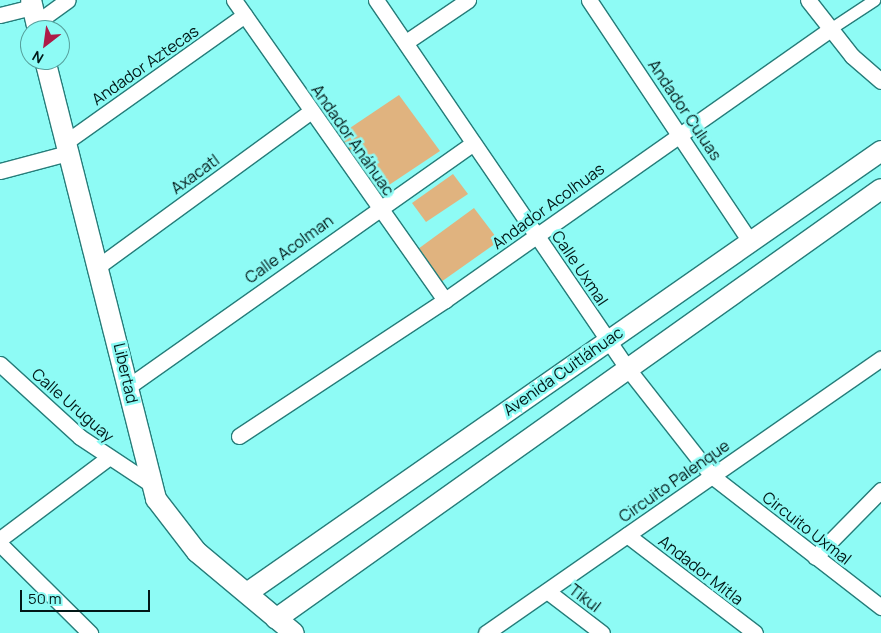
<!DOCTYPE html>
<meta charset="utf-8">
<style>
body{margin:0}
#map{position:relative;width:881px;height:633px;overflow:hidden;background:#8efbf5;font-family:Manrope,sans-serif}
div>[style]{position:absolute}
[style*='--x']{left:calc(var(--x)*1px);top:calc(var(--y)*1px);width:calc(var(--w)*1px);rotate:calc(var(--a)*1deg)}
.green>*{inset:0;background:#e0b37f}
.roads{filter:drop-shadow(1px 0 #267d7a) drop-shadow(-1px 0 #267d7a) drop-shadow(0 1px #267d7a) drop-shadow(0 -1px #267d7a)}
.pedestrian>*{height:11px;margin:-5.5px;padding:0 5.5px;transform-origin:5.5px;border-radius:5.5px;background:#fff}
.minor>*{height:15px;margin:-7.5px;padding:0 7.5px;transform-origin:7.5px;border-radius:7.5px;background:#fff}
.secondary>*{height:20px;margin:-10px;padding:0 10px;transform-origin:10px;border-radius:10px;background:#fff}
span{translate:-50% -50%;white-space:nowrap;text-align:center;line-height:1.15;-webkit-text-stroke:5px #8efbf5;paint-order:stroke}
.street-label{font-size:16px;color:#021817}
.north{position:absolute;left:20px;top:20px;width:50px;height:50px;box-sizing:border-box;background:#8efbf5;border:1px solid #56a09c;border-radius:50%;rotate:210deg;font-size:14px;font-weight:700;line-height:20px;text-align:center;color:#021817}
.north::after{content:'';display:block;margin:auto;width:18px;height:22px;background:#ae1a47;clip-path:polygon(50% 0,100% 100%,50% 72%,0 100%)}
.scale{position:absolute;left:20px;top:590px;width:130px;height:22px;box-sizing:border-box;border:2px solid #021817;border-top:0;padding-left:6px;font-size:15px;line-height:18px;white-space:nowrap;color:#021817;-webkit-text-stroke:4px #8efbf5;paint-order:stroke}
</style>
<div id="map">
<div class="green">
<div style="clip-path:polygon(399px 95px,440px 151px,377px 193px,338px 136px)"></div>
<div style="clip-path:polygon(453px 174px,468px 194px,426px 222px,412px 203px)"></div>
<div style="clip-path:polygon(474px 208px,499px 241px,441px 282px,418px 249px)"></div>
</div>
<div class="roads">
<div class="pedestrian">
<div style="--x:830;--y:29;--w:53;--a:-33.4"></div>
</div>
<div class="minor">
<div style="--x:234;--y:0;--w:367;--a:54.9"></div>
<div style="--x:376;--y:0;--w:447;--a:55.7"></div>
<div style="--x:628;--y:369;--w:136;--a:51.9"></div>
<div style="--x:712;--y:476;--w:214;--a:37.8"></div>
<div style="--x:589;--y:0;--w:290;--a:56.3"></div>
<div style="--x:808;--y:0;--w:71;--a:51.8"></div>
<div style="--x:852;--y:56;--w:38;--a:41"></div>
<div style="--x:0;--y:15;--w:34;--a:-14"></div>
<div style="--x:36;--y:23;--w:39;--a:-36"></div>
<div style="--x:406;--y:42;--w:75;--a:-34.1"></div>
<div style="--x:66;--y:142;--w:219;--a:-35.4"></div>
<div style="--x:0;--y:171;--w:70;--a:-14.8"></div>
<div style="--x:100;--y:265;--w:261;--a:-36.1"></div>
<div style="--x:0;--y:364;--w:108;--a:42.4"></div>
<div style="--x:80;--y:437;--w:85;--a:33.5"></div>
<div style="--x:129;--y:386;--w:420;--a:-35.2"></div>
<div style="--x:239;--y:436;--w:247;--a:-33.4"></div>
<div style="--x:445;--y:300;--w:471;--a:-35.1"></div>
<div style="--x:627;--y:535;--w:161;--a:37.4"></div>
<div style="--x:0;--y:539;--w:135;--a:-36.9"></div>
<div style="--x:0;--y:544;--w:127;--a:44.7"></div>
<div style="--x:815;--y:557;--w:94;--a:-45.4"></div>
<div style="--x:547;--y:591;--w:69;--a:37.4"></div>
<div style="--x:486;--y:633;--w:481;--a:-34.8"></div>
</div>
<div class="secondary">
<div style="--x:31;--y:0;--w:31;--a:77"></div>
<div style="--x:45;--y:60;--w:453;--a:75.8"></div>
<div style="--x:156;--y:499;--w:67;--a:52.3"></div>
<div style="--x:197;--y:552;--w:126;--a:39.9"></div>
<div style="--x:247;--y:593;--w:773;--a:-34.88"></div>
<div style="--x:276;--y:619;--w:742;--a:-35.4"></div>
</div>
</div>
<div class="street-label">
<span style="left:145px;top:65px;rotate:-35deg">Andador Aztecas</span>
<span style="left:685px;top:110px;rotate:56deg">Andador Culuas</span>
<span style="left:353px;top:140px;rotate:55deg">Andador Anáhuac</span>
<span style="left:195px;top:174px;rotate:-36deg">Axacatl</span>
<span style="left:548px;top:206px;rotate:-36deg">Andador Acolhuas</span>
<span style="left:289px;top:249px;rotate:-36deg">Calle Acolman</span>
<span style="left:580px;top:268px;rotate:56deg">Calle Uxmal</span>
<span style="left:563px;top:371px;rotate:-35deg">Avenida Cuitláhuac</span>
<span style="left:126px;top:373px;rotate:77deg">Libertad</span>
<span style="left:73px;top:405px;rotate:41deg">Calle Uruguay</span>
<span style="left:674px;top:481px;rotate:-35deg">Circuito Palenque</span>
<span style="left:807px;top:528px;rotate:38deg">Circuito Uxmal</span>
<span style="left:701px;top:570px;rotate:38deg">Andador Mitla</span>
<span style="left:585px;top:598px;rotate:37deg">Tikul</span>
</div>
<div class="north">N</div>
<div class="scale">50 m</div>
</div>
